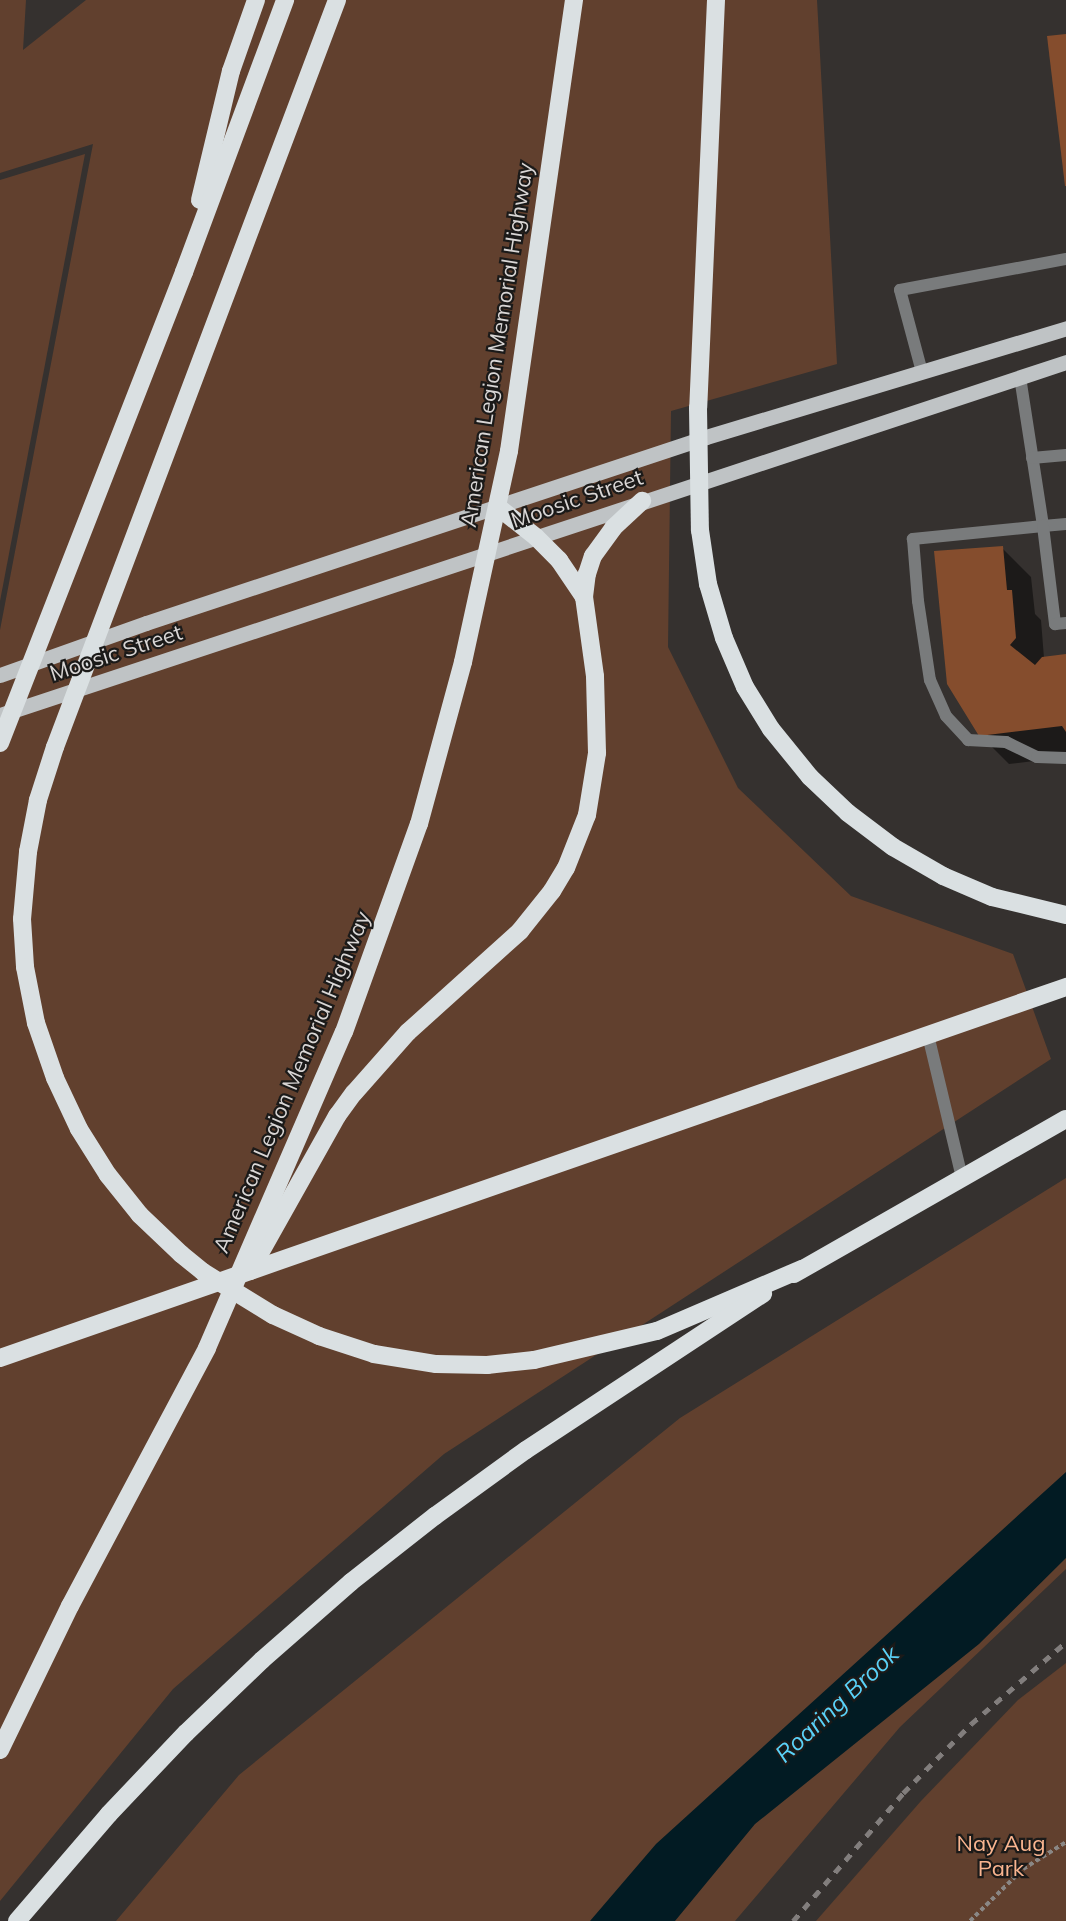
<!DOCTYPE html>
<style>
body{margin:0}
#map{position:relative;width:1066px;height:1921px;overflow:hidden;background:#35312f;font-family:Mulish,sans-serif}
div>[style]{position:absolute}
[style*='--x']{left:calc(var(--x)*1px);top:calc(var(--y)*1px);width:calc(var(--w)*1px);rotate:calc(var(--a)*1deg)}
.green>*{inset:0;background:#61402e}
.water>*{inset:0;background:#021b23}
.shadow>*{inset:0;background:#0007}
.building>*{inset:0;background:#854d2d}
.path>*{height:4px;margin-top:-2px;transform-origin:0;background:repeating-linear-gradient(90deg,#8a8785 0 4.5px,transparent 0 7.5px)}
.lane>*{height:12px;margin:-6px;padding:0 6px;transform-origin:6px;border-radius:6px;background:#797b7c}
.primary>*{height:15px;margin:-7.5px;padding:0 7.5px;transform-origin:7.5px;border-radius:7.5px;background:#bfc3c5}
.highway>*{height:18px;margin:-9px;padding:0 9px;transform-origin:9px;border-radius:9px;background:#dae0e2}
.rail>*{height:4.5px;margin-top:-2.25px;transform-origin:0;background:repeating-linear-gradient(90deg,#827e7d 0 8px,transparent 0 16px)}
span{translate:-50% -50%;white-space:nowrap;text-align:center;line-height:1.15;-webkit-text-stroke:4.5px #1b1a19;paint-order:stroke}
.street-label{font-size:22px;color:#d9d6d5}
.park-label{font-size:22px;color:#fab590}
.water-label{font-size:24px;color:#5ad2f8;font-style:italic}
</style>
<div id="map">
<div class="green">
<div style="clip-path:polygon(0 0,26px 0,23px 50px,86px 0,817px 0,837px 364px,671px 411px,668px 647px,738px 788px,851px 896px,1013px 954px,1051px 1059px,444px 1454px,173px 1689px,0 1901px,0 630px,93px 144px,0 173px)"></div>
<div style="clip-path:polygon(85px 154px,0 601px,0 180px)"></div>
<div style="clip-path:polygon(1066px 1178px,1066px 1569px,900px 1727px,735px 1921px,116px 1921px,239px 1775px,680px 1418px)"></div>
<div style="clip-path:polygon(1066px 1663px,1066px 1921px,816px 1921px,921px 1801px,1018px 1700px)"></div>
</div>
<div class="water">
<div style="clip-path:polygon(1066px 1472px,1066px 1558px,979px 1644px,755px 1824px,675px 1921px,590px 1921px,656px 1844px)"></div>
</div>
<div class="shadow">
<div style="clip-path:polygon(1002px 548px,1031px 577px,1035px 614px,1041px 620px,1044px 658px,1066px 656px,1066px 757px,1009px 764px,980px 735px)"></div>
</div>
<div class="building">
<div style="clip-path:polygon(1066px 34px,1066px 186px,1065px 186px,1047px 36px)"></div>
<div style="clip-path:polygon(1003px 546px,1007px 590px,1012px 590px,1016px 638px,1010px 645px,1035px 665px,1042px 657px,1066px 654px,1066px 732px,1062px 726px,979px 736px,947px 684px,934px 551px)"></div>
</div>
<div class="path">
<div style="--x:970;--y:1921;--w:74;--a:-44.5"></div>
<div style="--x:1023;--y:1869;--w:51;--a:-32.1"></div>
</div>
<div class="lane">
<div style="--x:922;--y:372;--w:85;--a:-105"></div>
<div style="--x:900;--y:290;--w:169;--a:-10.6"></div>
<div style="--x:1020;--y:377;--w:151;--a:81.2"></div>
<div style="--x:1043;--y:526;--w:131;--a:174.3"></div>
<div style="--x:913;--y:539;--w:62;--a:85.4"></div>
<div style="--x:918;--y:601;--w:80;--a:81.4"></div>
<div style="--x:930;--y:680;--w:39;--a:66"></div>
<div style="--x:946;--y:716;--w:33;--a:47"></div>
<div style="--x:968;--y:740;--w:38;--a:3"></div>
<div style="--x:1006;--y:742;--w:34;--a:26"></div>
<div style="--x:1037;--y:757;--w:29;--a:2"></div>
<div style="--x:1032;--y:458;--w:34;--a:-5"></div>
<div style="--x:1066;--y:524;--w:23;--a:175"></div>
<div style="--x:1043;--y:526;--w:99;--a:83"></div>
<div style="--x:1055;--y:624;--w:11;--a:-5"></div>
<div style="--x:928;--y:1035;--w:147;--a:76.6"></div>
</div>
<div class="primary">
<div style="--x:0;--y:675;--w:155;--a:-19.6"></div>
<div style="--x:146;--y:623;--w:590;--a:-18.37"></div>
<div style="--x:706;--y:437;--w:376;--a:-16.8"></div>
<div style="--x:0;--y:715;--w:1123;--a:-18.32"></div>
</div>
<div class="highway">
<div style="--x:337;--y:0;--w:798;--a:110.68"></div>
<div style="--x:55;--y:747;--w:56;--a:107.8"></div>
<div style="--x:38;--y:800;--w:53;--a:100.9"></div>
<div style="--x:28;--y:852;--w:67;--a:95.1"></div>
<div style="--x:22;--y:919;--w:48;--a:86.4"></div>
<div style="--x:25;--y:967;--w:57;--a:78.9"></div>
<div style="--x:36;--y:1023;--w:58;--a:70.9"></div>
<div style="--x:55;--y:1078;--w:56;--a:64.8"></div>
<div style="--x:79;--y:1129;--w:54;--a:57.8"></div>
<div style="--x:108;--y:1175;--w:51;--a:51.3"></div>
<div style="--x:140;--y:1215;--w:57;--a:43.6"></div>
<div style="--x:181;--y:1254;--w:28;--a:39"></div>
<div style="--x:203;--y:1272;--w:82;--a:31.6"></div>
<div style="--x:273;--y:1315;--w:51;--a:24.5"></div>
<div style="--x:319;--y:1336;--w:58;--a:18.1"></div>
<div style="--x:374;--y:1354;--w:63;--a:9.2"></div>
<div style="--x:436;--y:1364;--w:51;--a:1.1"></div>
<div style="--x:487;--y:1365;--w:47;--a:-6.1"></div>
<div style="--x:534;--y:1360;--w:126;--a:-13.3"></div>
<div style="--x:657;--y:1331;--w:158;--a:-23.2"></div>
<div style="--x:716;--y:0;--w:408;--a:92.5"></div>
<div style="--x:698;--y:408;--w:122;--a:89.1"></div>
<div style="--x:700;--y:530;--w:55;--a:81.6"></div>
<div style="--x:708;--y:584;--w:56;--a:73.5"></div>
<div style="--x:724;--y:638;--w:53;--a:66.8"></div>
<div style="--x:745;--y:687;--w:49;--a:58.2"></div>
<div style="--x:771;--y:729;--w:62;--a:50.9"></div>
<div style="--x:810;--y:777;--w:52;--a:43.5"></div>
<div style="--x:848;--y:813;--w:56;--a:37.1"></div>
<div style="--x:893;--y:847;--w:58;--a:30.1"></div>
<div style="--x:943;--y:876;--w:53;--a:23.2"></div>
<div style="--x:992;--y:897;--w:76;--a:13.7"></div>
<div style="--x:200;--y:200;--w:133;--a:-76.5"></div>
<div style="--x:231;--y:71;--w:75;--a:-70.6"></div>
<div style="--x:498;--y:507;--w:48;--a:38.3"></div>
<div style="--x:536;--y:537;--w:33;--a:45"></div>
<div style="--x:559;--y:560;--w:45;--a:56"></div>
<div style="--x:0;--y:743;--w:506;--a:-68.66"></div>
<div style="--x:184;--y:272;--w:290;--a:-69.6"></div>
<div style="--x:250;--y:1271;--w:178;--a:-60.7"></div>
<div style="--x:337;--y:1116;--w:29;--a:-54"></div>
<div style="--x:354;--y:1093;--w:81;--a:-48.5"></div>
<div style="--x:408;--y:1032;--w:151;--a:-42"></div>
<div style="--x:520;--y:931;--w:51;--a:-51.3"></div>
<div style="--x:552;--y:891;--w:27;--a:-59"></div>
<div style="--x:566;--y:868;--w:57;--a:-68.4"></div>
<div style="--x:587;--y:815;--w:63;--a:-80.8"></div>
<div style="--x:597;--y:753;--w:77;--a:-91.5"></div>
<div style="--x:595;--y:676;--w:80;--a:-97.9"></div>
<div style="--x:584;--y:597;--w:23;--a:-83"></div>
<div style="--x:587;--y:574;--w:19;--a:-72"></div>
<div style="--x:593;--y:556;--w:34;--a:-54"></div>
<div style="--x:613;--y:528;--w:40;--a:-43"></div>
<div style="--x:794;--y:1274;--w:313;--a:-29.7"></div>
<div style="--x:0;--y:1358;--w:1129;--a:-19.19"></div>
<div style="--x:0;--y:1750;--w:160;--a:-64.1"></div>
<div style="--x:70;--y:1606;--w:292;--a:-62"></div>
<div style="--x:207;--y:1348;--w:344;--a:-66.6"></div>
<div style="--x:344;--y:1032;--w:221;--a:-70.2"></div>
<div style="--x:419;--y:824;--w:168;--a:-74.8"></div>
<div style="--x:463;--y:662;--w:216;--a:-77.7"></div>
<div style="--x:509;--y:451;--w:456;--a:-81.8"></div>
<div style="--x:17;--y:1921;--w:141;--a:-49.3"></div>
<div style="--x:109;--y:1814;--w:112;--a:-46.5"></div>
<div style="--x:186;--y:1733;--w:105;--a:-43.8"></div>
<div style="--x:262;--y:1660;--w:118;--a:-41.2"></div>
<div style="--x:351;--y:1582;--w:107;--a:-38.2"></div>
<div style="--x:435;--y:1516;--w:112;--a:-36"></div>
<div style="--x:526;--y:1450;--w:284;--a:-33.4"></div>
</div>
<div class="rail">
<div style="--x:793;--y:1921;--w:169;--a:-49.3"></div>
<div style="--x:903;--y:1793;--w:97;--a:-45.4"></div>
<div style="--x:971;--y:1724;--w:125;--a:-40.8"></div>
</div>
<div class="street-label">
<span style="left:497px;top:345px;rotate:-81deg">American Legion Memorial Highway</span>
<span style="left:577px;top:499px;rotate:-19deg">Moosic Street</span>
<span style="left:116px;top:653px;rotate:-18deg">Moosic Street</span>
<span style="left:292px;top:1082px;rotate:-67deg">American Legion Memorial Highway</span>
</div>
<div class="park-label">
<span style="left:1001px;top:1856px">Nay Aug<br>Park</span>
</div>
<div class="water-label">
<span style="left:837px;top:1704px;rotate:-43deg">Roaring Brook</span>
</div>
</div>
